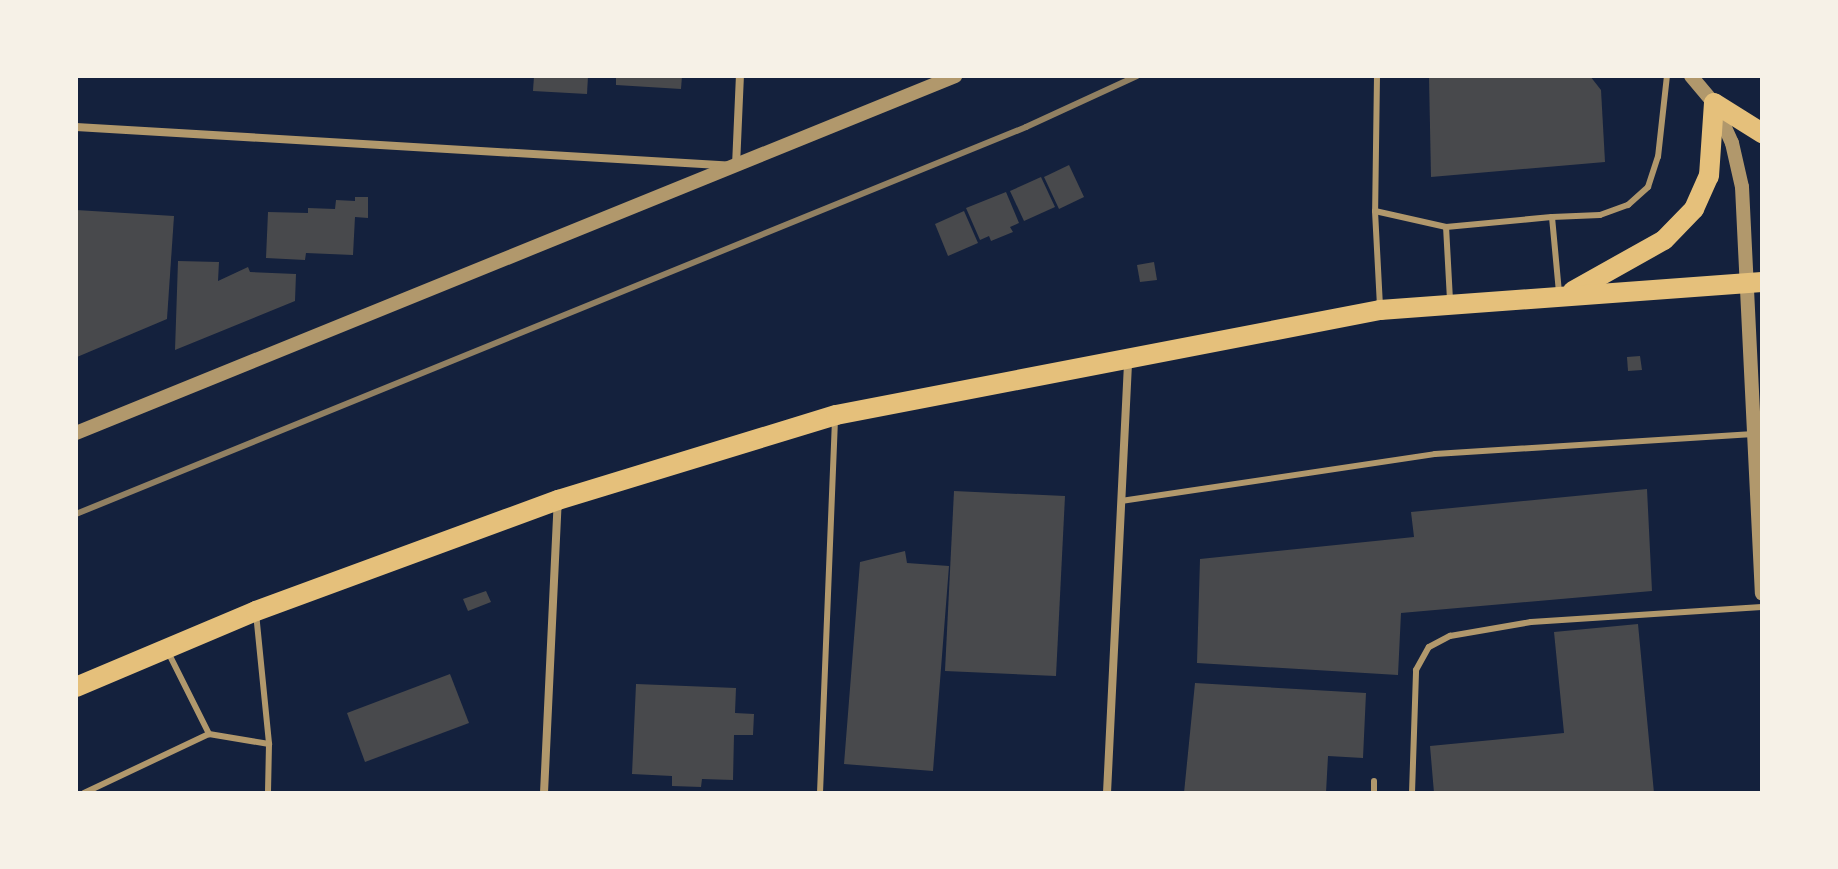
<!DOCTYPE html>
<style>
body{margin:0}
#map{position:relative;width:1838px;height:869px;overflow:hidden;background:#14213d;font-family:Lato,sans-serif}
div>[style]{position:absolute}
[style*='--x']{left:calc(var(--x)*1px);top:calc(var(--y)*1px);width:calc(var(--w)*1px);rotate:calc(var(--a)*1deg)}
.building>*{inset:0;background:#48494c}
.service>*{height:6px;margin:-3px;padding:0 3px;transform-origin:3px;border-radius:3px;background:#b1986c}
.minor>*{height:8px;margin:-4px;padding:0 4px;transform-origin:4px;border-radius:4px;background:#b1986c}
.tertiary>*{height:14px;margin:-7px;padding:0 7px;transform-origin:7px;border-radius:7px;background:#b1986c}
.primary>*{height:20px;margin:-10px;padding:0 10px;transform-origin:10px;border-radius:10px;background:#e5c07b}
.rail>*{height:6px;margin:-3px;padding:0 3px;transform-origin:3px;border-radius:3px;background:#918062}
span{translate:-50% -50%;white-space:nowrap;text-align:center;line-height:1.15;-webkit-text-stroke:8px #f6f1e7;paint-order:stroke}
.frame{position:absolute;inset:0;border:78px solid #f6f1e7;pointer-events:none}
</style>
<div id="map">
<div class="building">
<div style="clip-path:polygon(534px 76px,588px 76px,587px 94px,533px 91px)"></div>
<div style="clip-path:polygon(616px 76px,682px 76px,681px 89px,616px 85px)"></div>
<div style="clip-path:polygon(1429px 76px,1590px 76px,1601px 90px,1605px 162px,1431px 177px)"></div>
<div style="clip-path:polygon(1069px 165px,1084px 197px,1059px 209px,1044px 177px)"></div>
<div style="clip-path:polygon(1041px 177px,1055px 207px,1024px 221px,1010px 191px)"></div>
<div style="clip-path:polygon(1006px 192px,1019px 223px,1010px 227px,1013px 232px,991px 241px,989px 236px,980px 240px,966px 208px)"></div>
<div style="clip-path:polygon(355px 197px,368px 197px,368px 218px,355px 217px,353px 255px,306px 253px,305px 260px,266px 258px,268px 212px,308px 213px,308px 208px,335px 209px,336px 200px,355px 201px)"></div>
<div style="clip-path:polygon(76px 210px,174px 216px,167px 319px,77px 357px)"></div>
<div style="clip-path:polygon(964px 211px,978px 243px,948px 256px,935px 224px)"></div>
<div style="clip-path:polygon(178px 261px,219px 262px,218px 281px,248px 267px,250px 272px,296px 274px,295px 301px,175px 350px)"></div>
<div style="clip-path:polygon(1154px 262px,1157px 280px,1140px 282px,1137px 265px)"></div>
<div style="clip-path:polygon(1640px 356px,1642px 370px,1628px 371px,1627px 357px)"></div>
<div style="clip-path:polygon(1647px 489px,1652px 591px,1401px 613px,1398px 675px,1197px 663px,1200px 559px,1414px 537px,1411px 512px)"></div>
<div style="clip-path:polygon(954px 491px,1065px 496px,1056px 676px,945px 671px)"></div>
<div style="clip-path:polygon(905px 551px,907px 563px,949px 566px,933px 771px,844px 764px,860px 562px)"></div>
<div style="clip-path:polygon(486px 591px,491px 602px,468px 611px,463px 599px)"></div>
<div style="clip-path:polygon(1638px 624px,1654px 793px,1434px 793px,1430px 746px,1564px 733px,1554px 632px)"></div>
<div style="clip-path:polygon(450px 674px,469px 723px,365px 762px,347px 713px)"></div>
<div style="clip-path:polygon(1195px 683px,1366px 693px,1363px 758px,1328px 756px,1326px 793px,1184px 793px)"></div>
<div style="clip-path:polygon(636px 684px,736px 688px,735px 713px,754px 714px,753px 735px,734px 735px,733px 780px,702px 779px,701px 787px,672px 786px,672px 776px,632px 774px)"></div>
</div>
<div class="service">
<div style="--x:1377;--y:76;--w:135;--a:90.8"></div>
<div style="--x:1375;--y:211;--w:96;--a:87"></div>
<div style="--x:1375;--y:211;--w:73;--a:12.7"></div>
<div style="--x:1552;--y:217;--w:48;--a:-2.4"></div>
<div style="--x:1600;--y:215;--w:30;--a:-20"></div>
<div style="--x:1628;--y:205;--w:27;--a:-42"></div>
<div style="--x:1648;--y:187;--w:32;--a:-72"></div>
<div style="--x:1658;--y:157;--w:81;--a:-83.7"></div>
<div style="--x:1450;--y:300;--w:73;--a:-93.1"></div>
<div style="--x:1446;--y:227;--w:106;--a:-5.4"></div>
<div style="--x:1552;--y:217;--w:76;--a:84.7"></div>
<div style="--x:1121;--y:501;--w:317;--a:-8.5"></div>
<div style="--x:1435;--y:454;--w:319;--a:-3.6"></div>
<div style="--x:256;--y:613;--w:132;--a:84.3"></div>
<div style="--x:269;--y:744;--w:49;--a:91.2"></div>
<div style="--x:168;--y:652;--w:92;--a:63.4"></div>
<div style="--x:209;--y:734;--w:61;--a:9.5"></div>
<div style="--x:84;--y:793;--w:138;--a:-25.3"></div>
<div style="--x:820;--y:793;--w:372;--a:-87.7"></div>
<div style="--x:1374;--y:793;--w:12;--a:-90"></div>
<div style="--x:1412;--y:793;--w:123;--a:-88.1"></div>
<div style="--x:1416;--y:670;--w:26;--a:-61"></div>
<div style="--x:1429;--y:647;--w:24;--a:-28"></div>
<div style="--x:1450;--y:636;--w:82;--a:-9.8"></div>
<div style="--x:1531;--y:622;--w:231;--a:-3.7"></div>
</div>
<div class="minor">
<div style="--x:76;--y:127;--w:661;--a:3.38"></div>
<div style="--x:736;--y:166;--w:90;--a:-87.5"></div>
<div style="--x:544;--y:793;--w:292;--a:-87.3"></div>
<div style="--x:1107;--y:793;--w:433;--a:-87.2"></div>
</div>
<div class="tertiary">
<div style="--x:1691;--y:76;--w:35;--a:50"></div>
<div style="--x:1714;--y:103;--w:44;--a:65.8"></div>
<div style="--x:1732;--y:143;--w:45;--a:77.2"></div>
<div style="--x:1742;--y:187;--w:407;--a:87.2"></div>
<div style="--x:76;--y:433;--w:949;--a:-22.1"></div>
</div>
<div class="primary">
<div style="--x:1573;--y:291;--w:104;--a:-29.3"></div>
<div style="--x:1664;--y:240;--w:43;--a:-45.9"></div>
<div style="--x:1694;--y:209;--w:36;--a:-66"></div>
<div style="--x:1709;--y:176;--w:73;--a:-86.1"></div>
<div style="--x:1714;--y:103;--w:57;--a:32"></div>
<div style="--x:76;--y:687;--w:195;--a:-22.9"></div>
<div style="--x:256;--y:611;--w:322;--a:-20.2"></div>
<div style="--x:558;--y:500;--w:291;--a:-17"></div>
<div style="--x:836;--y:415;--w:554;--a:-10.92"></div>
<div style="--x:1380;--y:310;--w:383;--a:-4.2"></div>
</div>
<div class="rail">
<div style="--x:76;--y:514;--w:1026;--a:-22.16"></div>
<div style="--x:1026;--y:127;--w:122;--a:-24.7"></div>
</div>
<div class="frame"></div>
</div>
